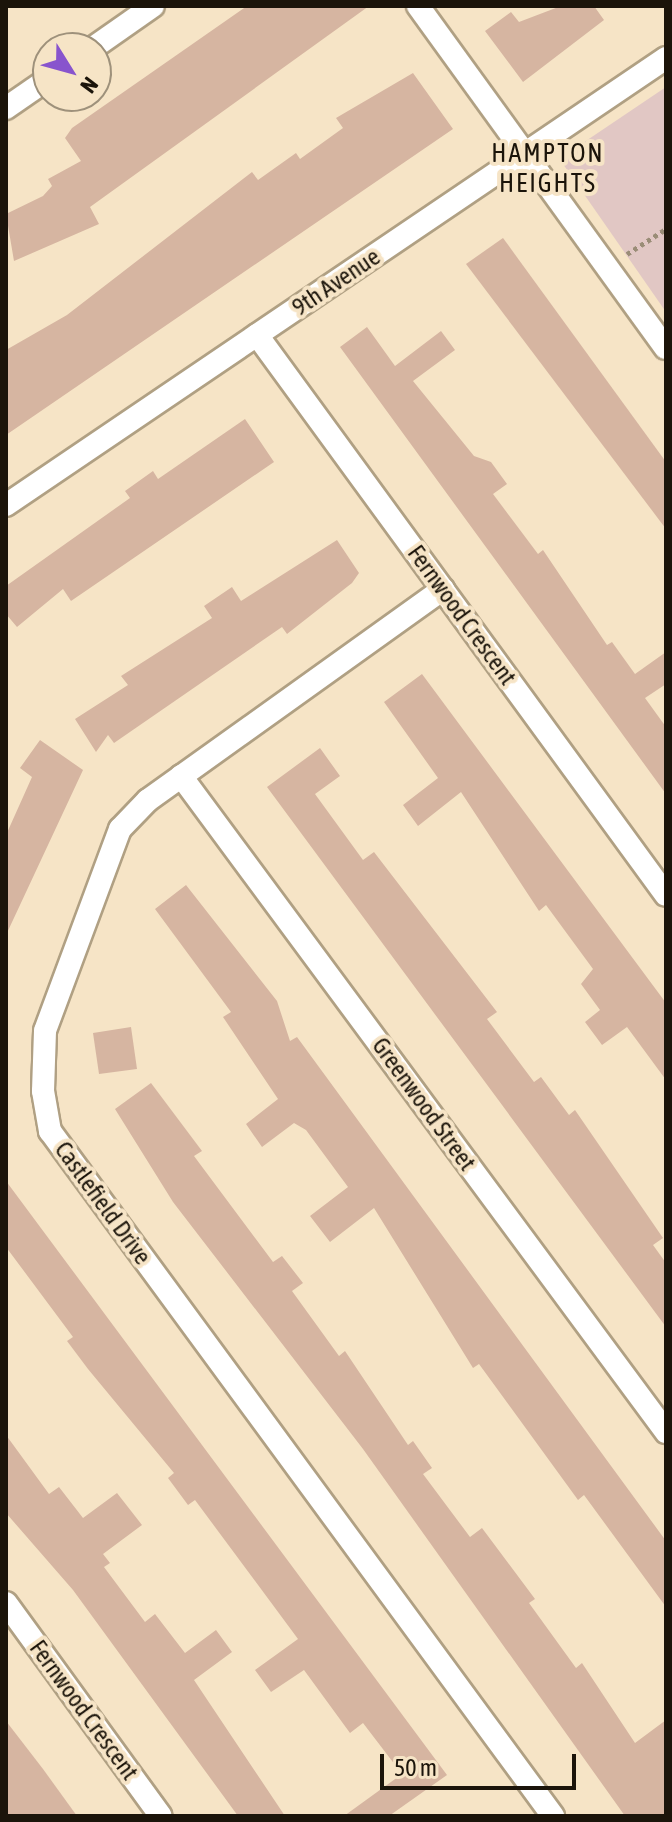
<!DOCTYPE html>
<style>
body{margin:0}
#map{position:relative;width:672px;height:1822px;overflow:hidden;background:#f6e4c6;font-family:"Asap Condensed",sans-serif}
div>[style]{position:absolute}
[style*='--x']{left:calc(var(--x)*1px);top:calc(var(--y)*1px);width:calc(var(--w)*1px);rotate:calc(var(--a)*1deg)}
.green>*{inset:0;background:#e1c7c4}
.building>*{inset:0;background:#d6b5a1}
.path>*{height:5px;margin-top:-2.5px;transform-origin:0;background:repeating-linear-gradient(90deg,#9a8d77 0 4px,transparent 0 8px)}
.roads{filter:drop-shadow(2px 0 #b0a083) drop-shadow(-2px 0 #b0a083) drop-shadow(0 2px #b0a083) drop-shadow(0 -2px #b0a083)}
.minor>*{height:22px;margin:-11px;padding:0 11px;transform-origin:11px;border-radius:11px;background:#fff}
span{translate:-50% -50%;white-space:nowrap;text-align:center;line-height:1.15;-webkit-text-stroke:8px #f6e4c6;paint-order:stroke}
.street-label{font-size:24px;color:#1b140a}
.neighbourhood-label{font-size:26px;color:#1b140a;letter-spacing:2px}
.frame{position:absolute;inset:0;border:8px solid #1b140a;pointer-events:none}
.north{position:absolute;left:32px;top:32px;width:80px;height:80px;box-sizing:border-box;background:#f6e4c6;border:2px solid #9e917b;border-radius:50%;rotate:127deg;font-size:22px;font-weight:700;line-height:32px;text-align:center;color:#1b140a}
.north::after{content:'';display:block;margin:auto;width:28px;height:36px;background:#8854cd;clip-path:polygon(50% 0,100% 100%,50% 72%,0 100%)}
.scale{position:absolute;left:380px;top:1754px;width:196px;height:36px;box-sizing:border-box;border:4px solid #1b140a;border-top:0;padding-left:10px;font-size:24px;line-height:28px;white-space:nowrap;color:#1b140a;-webkit-text-stroke:6px #f6e4c6;paint-order:stroke}
</style>
<div id="map">
<div class="green">
<div style="clip-path:polygon(666px 87px,666px 312px,563px 164px,568px 153px)"></div>
</div>
<div class="building">
<div style="clip-path:polygon(247px 6px,369px 6px,90px 207px,99px 224px,14px 261px,6px 214px,43px 196px,52px 186px,48px 179px,81px 161px,65px 138px,72px 128px)"></div>
<div style="clip-path:polygon(561px 6px,594px 6px,604px 20px,523px 82px,485px 31px,511px 12px,519px 22px)"></div>
<div style="clip-path:polygon(413px 73px,453px 129px,6px 435px,6px 350px,67px 315px,252px 172px,258px 180px,296px 153px,300px 159px,343px 128px,336px 118px)"></div>
<div style="clip-path:polygon(503px 238px,666px 462px,666px 529px,466px 264px)"></div>
<div style="clip-path:polygon(367px 327px,395px 366px,441px 331px,455px 350px,413px 381px,474px 456px,491px 462px,507px 484px,493px 494px,538px 554px,543px 550px,607px 645px,612px 642px,635px 674px,666px 652px,666px 684px,645px 698px,666px 727px,666px 794px,340px 347px)"></div>
<div style="clip-path:polygon(245px 419px,274px 462px,71px 601px,63px 589px,17px 627px,6px 614px,6px 586px,130px 498px,125px 491px,153px 471px,158px 479px)"></div>
<div style="clip-path:polygon(337px 540px,359px 573px,352px 583px,287px 634px,282px 627px,114px 743px,108px 735px,96px 752px,75px 719px,128px 685px,121px 676px,212px 618px,204px 606px,232px 587px,241px 601px)"></div>
<div style="clip-path:polygon(422px 674px,666px 1003px,666px 1080px,627px 1027px,602px 1045px,585px 1022px,600px 1010px,581px 984px,593px 969px,546px 905px,539px 911px,461px 792px,418px 826px,403px 805px,438px 778px,384px 702px)"></div>
<div style="clip-path:polygon(40px 740px,83px 770px,6px 935px,6px 835px,32px 777px,20px 768px)"></div>
<div style="clip-path:polygon(320px 748px,340px 776px,315px 794px,363px 860px,374px 852px,497px 1012px,487px 1019px,534px 1082px,541px 1077px,569px 1115px,575px 1110px,663px 1238px,653px 1245px,666px 1263px,666px 1327px,267px 787px)"></div>
<div style="clip-path:polygon(186px 885px,277px 1001px,290px 1041px,297px 1037px,666px 1541px,666px 1607px,584px 1495px,578px 1500px,479px 1364px,473px 1368px,374px 1208px,330px 1242px,310px 1216px,348px 1187px,306px 1130px,294px 1123px,262px 1147px,246px 1124px,278px 1099px,223px 1017px,231px 1012px,155px 909px)"></div>
<div style="clip-path:polygon(131px 1027px,137px 1069px,99px 1074px,93px 1033px)"></div>
<div style="clip-path:polygon(151px 1083px,202px 1151px,194px 1156px,273px 1262px,282px 1256px,303px 1283px,292px 1291px,339px 1356px,345px 1351px,408px 1445px,413px 1441px,432px 1468px,423px 1474px,470px 1537px,482px 1528px,535px 1599px,529px 1603px,576px 1668px,582px 1663px,635px 1743px,666px 1720px,666px 1816px,625px 1816px,363px 1449px,173px 1202px,115px 1109px)"></div>
<div style="clip-path:polygon(6px 1181px,447px 1775px,389px 1816px,344px 1816px,402px 1774px,363px 1723px,350px 1733px,304px 1670px,271px 1692px,255px 1670px,298px 1639px,195px 1500px,188px 1505px,168px 1478px,174px 1473px,88px 1369px,67px 1341px,73px 1337px,6px 1247px)"></div>
<div style="clip-path:polygon(6px 1435px,49px 1494px,59px 1487px,83px 1518px,117px 1493px,142px 1525px,103px 1554px,110px 1563px,104px 1567px,145px 1622px,155px 1614px,185px 1653px,216px 1630px,232px 1652px,194px 1680px,285px 1816px,238px 1816px,73px 1590px,6px 1513px)"></div>
<div style="clip-path:polygon(6px 1721px,43px 1769px,77px 1816px,6px 1816px)"></div>
</div>
<div class="path">
<div style="--x:627;--y:254;--w:46;--a:-32.7"></div>
</div>
<div class="roads">
<div class="minor">
<div style="--x:418;--y:6;--w:422;--a:54.1"></div>
<div style="--x:93;--y:48;--w:73;--a:-35"></div>
<div style="--x:6;--y:108;--w:51;--a:-34.6"></div>
<div style="--x:257;--y:335;--w:693;--a:53.86"></div>
<div style="--x:6;--y:505;--w:797;--a:-34.11"></div>
<div style="--x:443;--y:589;--w:363;--a:144.4"></div>
<div style="--x:148;--y:800;--w:40;--a:134"></div>
<div style="--x:120;--y:829;--w:215;--a:110.4"></div>
<div style="--x:45;--y:1031;--w:60;--a:91.9"></div>
<div style="--x:43;--y:1091;--w:41;--a:80.1"></div>
<div style="--x:50;--y:1131;--w:850;--a:53.71"></div>
<div style="--x:181;--y:776;--w:816;--a:53.52"></div>
<div style="--x:6;--y:1603;--w:263;--a:54"></div>
</div>
</div>
<div class="street-label">
<span style="left:336px;top:282px;rotate:-34deg">9th Avenue</span>
<span style="left:462px;top:615px;rotate:54deg">Fernwood Crescent</span>
<span style="left:424px;top:1104px;rotate:54deg">Greenwood Street</span>
<span style="left:103px;top:1203px;rotate:54deg">Castlefield Drive</span>
<span style="left:84px;top:1710px;rotate:54deg">Fernwood Crescent</span>
</div>
<div class="neighbourhood-label">
<span style="left:548px;top:169px">HAMPTON<br>HEIGHTS</span>
</div>
<div class="frame"></div>
<div class="north">N</div>
<div class="scale">50 m</div>
</div>
